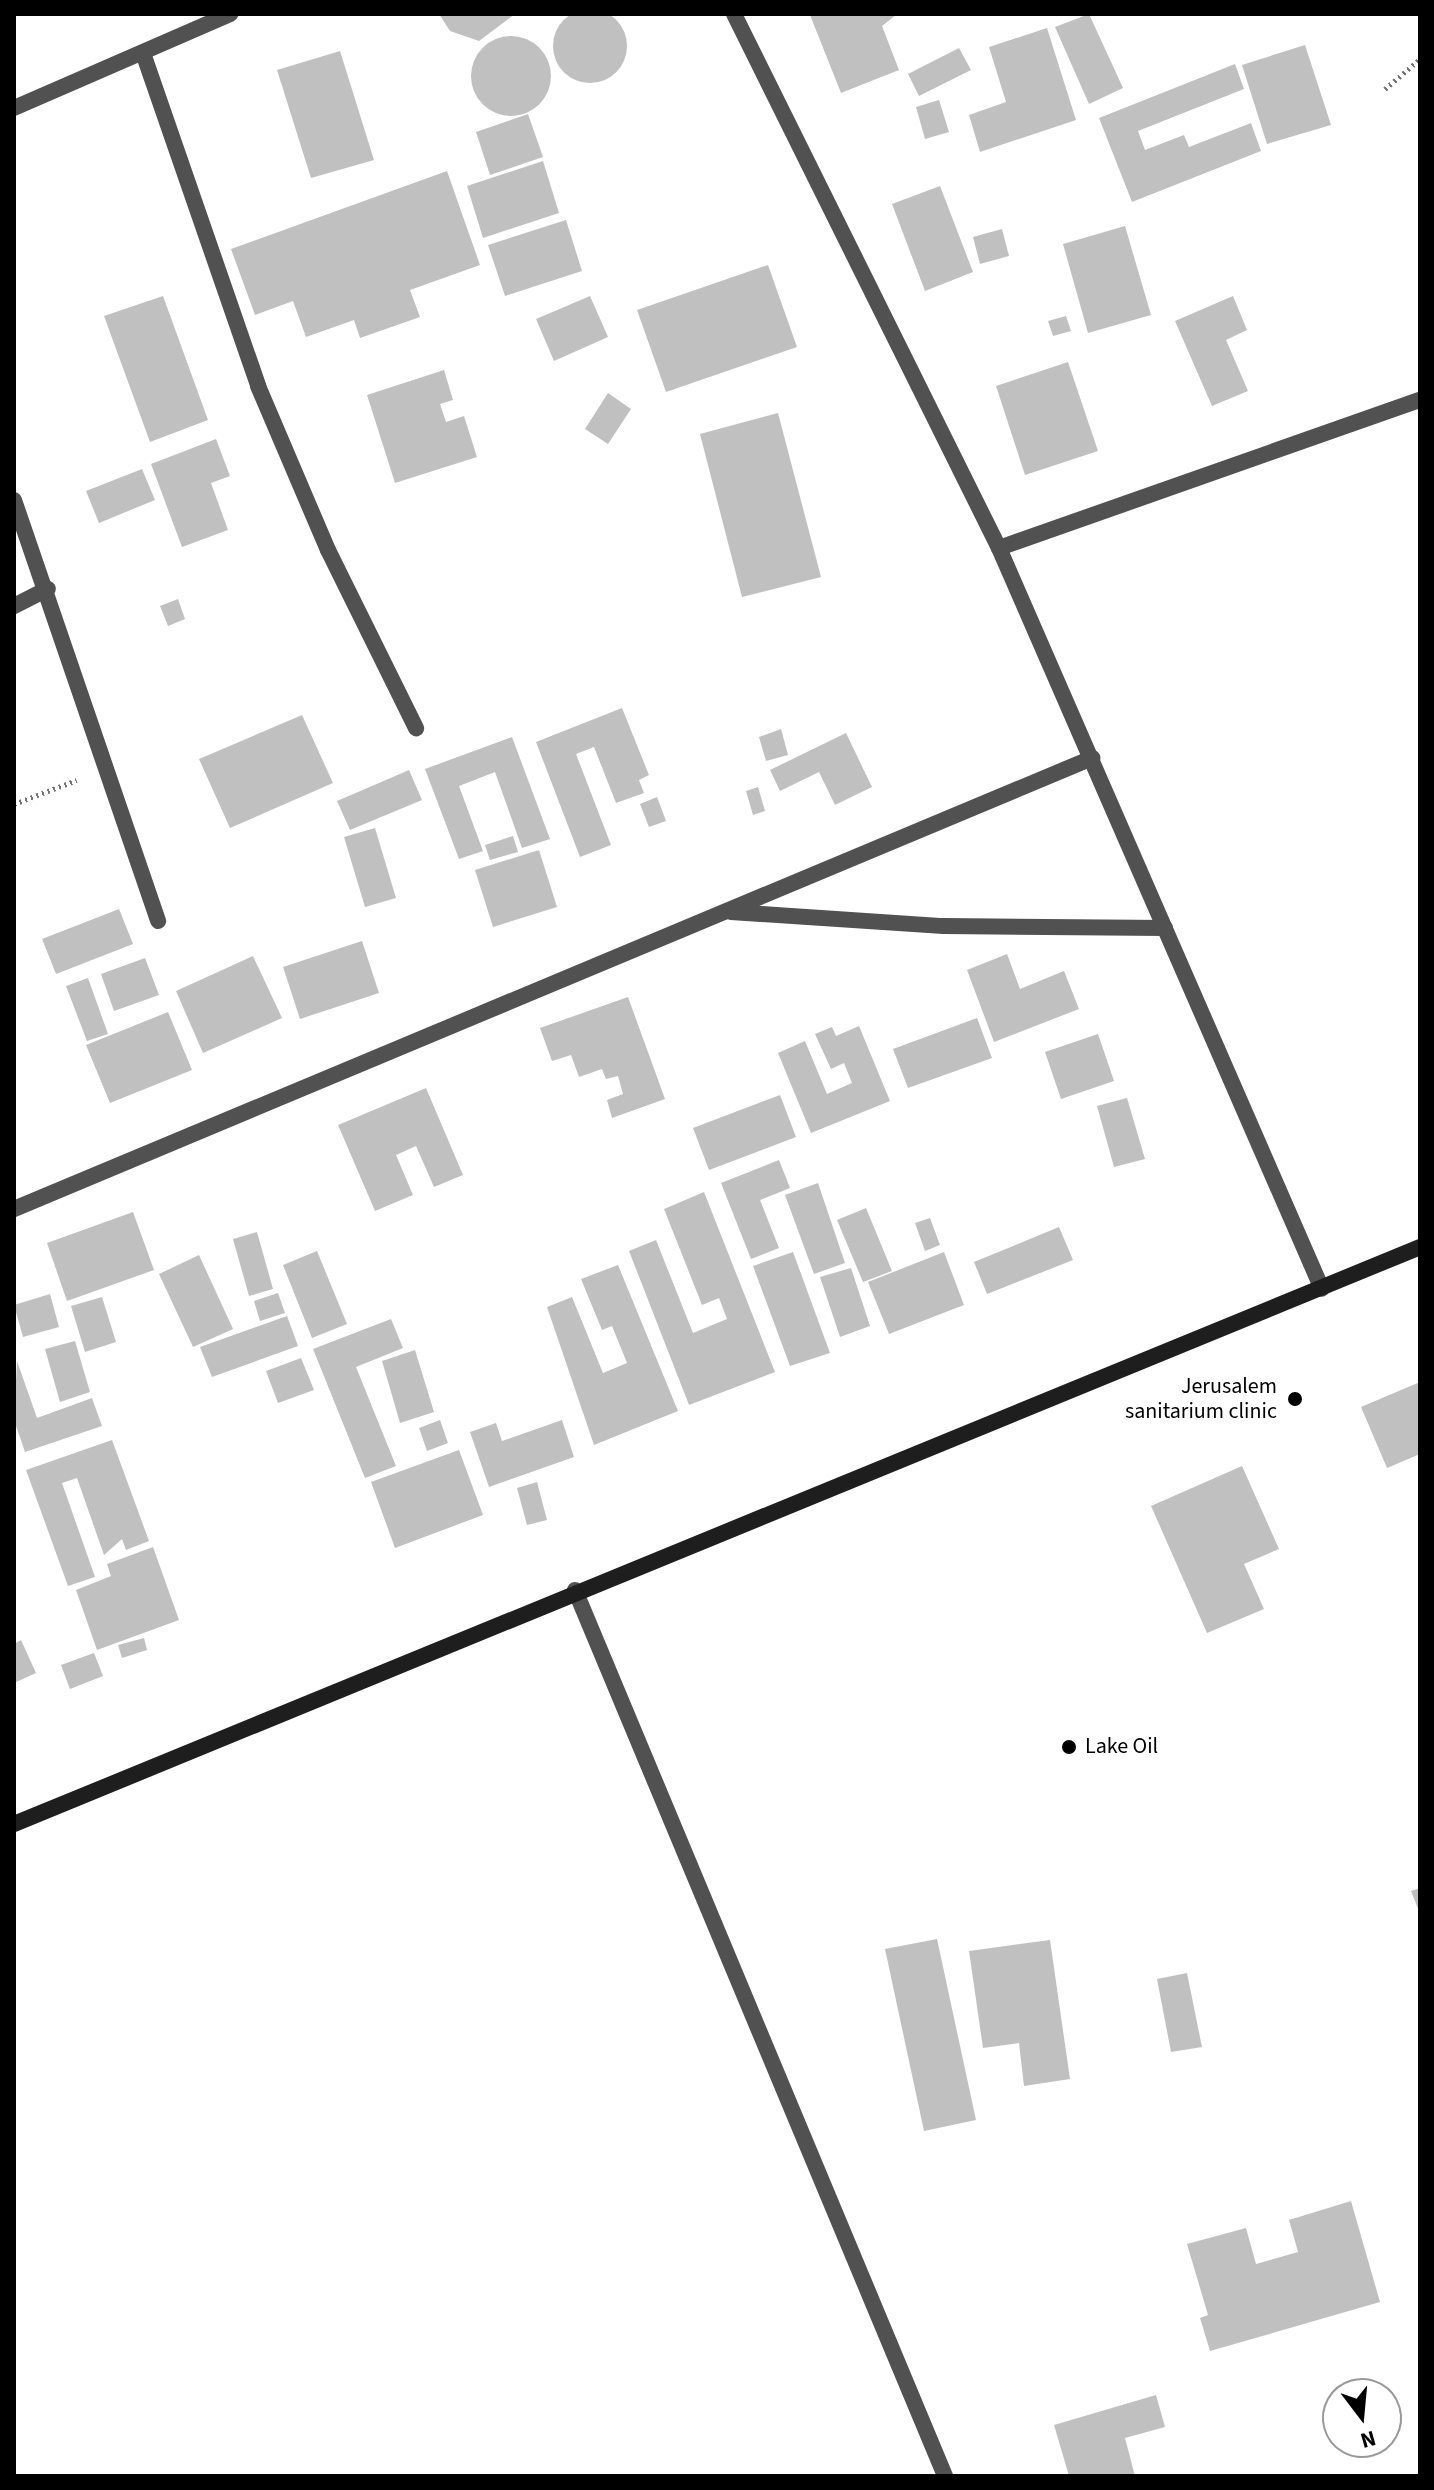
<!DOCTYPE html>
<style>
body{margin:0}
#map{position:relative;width:1434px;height:2490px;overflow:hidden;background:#fff;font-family:"Source Sans 3",sans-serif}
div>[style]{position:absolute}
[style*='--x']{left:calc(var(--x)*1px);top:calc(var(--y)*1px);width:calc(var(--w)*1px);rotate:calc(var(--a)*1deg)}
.building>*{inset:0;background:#c0c0c0}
.round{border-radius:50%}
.path>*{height:5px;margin-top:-2.5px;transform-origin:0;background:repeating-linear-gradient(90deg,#737373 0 2px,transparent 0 6px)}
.street>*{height:16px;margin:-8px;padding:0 8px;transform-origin:8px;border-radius:8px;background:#515151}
.secondary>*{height:16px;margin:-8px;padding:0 8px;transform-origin:8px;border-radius:8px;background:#1e1e1e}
.dots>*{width:22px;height:22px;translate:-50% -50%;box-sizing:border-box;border:4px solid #fff;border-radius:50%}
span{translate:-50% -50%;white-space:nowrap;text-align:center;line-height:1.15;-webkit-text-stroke:8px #fff;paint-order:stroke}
.poi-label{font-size:22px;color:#000}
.right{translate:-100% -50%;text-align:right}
.left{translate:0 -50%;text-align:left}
.frame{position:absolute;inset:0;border:16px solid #000;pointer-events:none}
.north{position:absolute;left:1322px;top:2378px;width:80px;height:80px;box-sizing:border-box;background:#fff;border:2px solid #999;border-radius:50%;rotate:164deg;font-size:22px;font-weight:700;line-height:32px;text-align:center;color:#000}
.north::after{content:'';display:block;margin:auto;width:28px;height:36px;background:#000;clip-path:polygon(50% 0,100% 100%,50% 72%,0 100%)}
</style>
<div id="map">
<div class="building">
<div class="round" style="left:553px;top:9px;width:74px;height:74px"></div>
<div style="clip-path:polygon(439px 14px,515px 14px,479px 41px,450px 31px)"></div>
<div style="clip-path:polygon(897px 14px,882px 26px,899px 70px,841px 93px,810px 15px)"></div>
<div style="clip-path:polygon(1089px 14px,1123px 88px,1089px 104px,1055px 27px)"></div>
<div style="clip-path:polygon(1047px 28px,1076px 120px,980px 152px,969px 115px,1006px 102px,989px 47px)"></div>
<div class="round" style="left:471px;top:36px;width:80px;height:80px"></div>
<div style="clip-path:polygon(1305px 45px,1331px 125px,1267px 144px,1242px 65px)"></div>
<div style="clip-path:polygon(959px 48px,971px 70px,919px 96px,908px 74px)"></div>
<div style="clip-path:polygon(340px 51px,374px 160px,311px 178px,277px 70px)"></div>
<div style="clip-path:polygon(1235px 64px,1244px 89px,1138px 131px,1145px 150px,1184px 135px,1189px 147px,1251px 123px,1261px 151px,1132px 202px,1099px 118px)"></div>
<div style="clip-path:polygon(939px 100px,949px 132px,925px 139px,916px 107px)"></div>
<div style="clip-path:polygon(528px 114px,543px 157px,490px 175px,476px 132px)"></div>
<div style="clip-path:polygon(543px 161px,559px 213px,483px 238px,467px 186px)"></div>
<div style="clip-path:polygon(447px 171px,480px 265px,410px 290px,420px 317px,360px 338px,354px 320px,306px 337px,293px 301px,255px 315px,231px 249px)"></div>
<div style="clip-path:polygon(940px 186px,973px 272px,925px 291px,892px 204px)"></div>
<div style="clip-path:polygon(566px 220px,582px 271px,505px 296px,488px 245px)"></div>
<div style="clip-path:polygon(1125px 226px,1151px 315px,1088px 333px,1063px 244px)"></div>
<div style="clip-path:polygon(1002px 229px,1009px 256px,980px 264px,973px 237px)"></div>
<div style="clip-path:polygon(768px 265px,797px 347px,666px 392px,637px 310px)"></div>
<div style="clip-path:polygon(163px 296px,208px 420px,150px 442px,104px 316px)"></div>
<div style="clip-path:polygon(590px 296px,608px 337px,554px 361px,536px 319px)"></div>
<div style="clip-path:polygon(1233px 296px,1247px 330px,1226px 340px,1248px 391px,1212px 406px,1175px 321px)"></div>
<div style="clip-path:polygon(1066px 316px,1071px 331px,1053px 336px,1048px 321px)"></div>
<div style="clip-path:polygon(1068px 362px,1098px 451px,1025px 475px,996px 386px)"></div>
<div style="clip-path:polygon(444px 370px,453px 400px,440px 404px,446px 422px,464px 416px,477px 457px,395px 483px,367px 395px)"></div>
<div style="clip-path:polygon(608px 393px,631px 409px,608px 444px,585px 429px)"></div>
<div style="clip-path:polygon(778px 413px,821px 577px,742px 597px,700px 434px)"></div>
<div style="clip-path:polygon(216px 439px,230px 476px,211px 483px,228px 530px,182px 547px,151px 464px)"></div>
<div style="clip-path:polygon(142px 469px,155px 500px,99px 523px,86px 491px)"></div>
<div style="clip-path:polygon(178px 599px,185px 619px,168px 626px,160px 606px)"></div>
<div style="clip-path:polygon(622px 708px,649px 775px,639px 780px,644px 793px,616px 803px,594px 747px,576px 754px,611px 845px,580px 857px,536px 742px)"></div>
<div style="clip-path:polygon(302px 715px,333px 783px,230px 828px,199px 759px)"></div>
<div style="clip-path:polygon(781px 729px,788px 755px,766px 761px,759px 737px)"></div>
<div style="clip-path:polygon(846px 733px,872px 787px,835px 805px,819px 772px,780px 791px,770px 770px)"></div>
<div style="clip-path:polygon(512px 737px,550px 839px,522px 848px,495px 772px,459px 786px,483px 851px,459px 859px,425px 769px)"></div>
<div style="clip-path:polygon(409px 770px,422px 800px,350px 830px,337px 801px)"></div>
<div style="clip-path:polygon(758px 787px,765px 811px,753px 815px,746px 791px)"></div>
<div style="clip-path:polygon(657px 797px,666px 821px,649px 827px,640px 804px)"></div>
<div style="clip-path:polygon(375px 828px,396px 898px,365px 907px,344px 837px)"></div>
<div style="clip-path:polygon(513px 836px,518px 852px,490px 860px,485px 845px)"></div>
<div style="clip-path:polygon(539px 850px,557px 907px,493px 927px,475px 870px)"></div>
<div style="clip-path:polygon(119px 909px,133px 944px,56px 974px,42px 939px)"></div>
<div style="clip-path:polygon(362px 941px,379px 993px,300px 1019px,283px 967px)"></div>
<div style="clip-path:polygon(1007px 954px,1020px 989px,1064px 971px,1079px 1009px,994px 1042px,967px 970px)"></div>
<div style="clip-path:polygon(253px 956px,282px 1018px,203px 1053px,176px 991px)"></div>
<div style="clip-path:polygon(145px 958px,159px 995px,114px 1011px,101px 974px)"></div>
<div style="clip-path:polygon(88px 978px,108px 1034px,87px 1041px,66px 986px)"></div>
<div style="clip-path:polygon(628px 997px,665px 1099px,612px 1118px,607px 1100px,623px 1094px,618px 1076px,606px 1079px,602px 1069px,579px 1077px,571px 1055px,552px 1061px,540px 1028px)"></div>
<div style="clip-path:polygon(168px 1012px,192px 1070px,110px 1103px,86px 1045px)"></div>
<div style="clip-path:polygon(977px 1018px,992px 1058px,908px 1088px,893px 1049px)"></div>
<div style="clip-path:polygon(859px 1026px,890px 1101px,811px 1133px,778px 1053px,805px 1041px,827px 1094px,852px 1083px,844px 1063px,831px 1069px,815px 1034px,832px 1027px,836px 1036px)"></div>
<div style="clip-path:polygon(1098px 1034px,1114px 1081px,1061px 1099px,1045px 1052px)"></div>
<div style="clip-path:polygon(426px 1088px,463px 1175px,434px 1187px,416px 1146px,396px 1155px,413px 1195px,375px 1211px,338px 1125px)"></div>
<div style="clip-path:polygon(780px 1095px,796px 1137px,709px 1170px,693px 1128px)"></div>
<div style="clip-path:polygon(1127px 1098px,1145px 1159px,1114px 1167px,1097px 1106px)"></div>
<div style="clip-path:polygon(779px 1160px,790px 1188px,760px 1200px,779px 1248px,751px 1259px,721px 1183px)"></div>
<div style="clip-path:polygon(818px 1183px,845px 1263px,814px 1274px,785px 1195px)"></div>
<div style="clip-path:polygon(704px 1192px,775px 1372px,689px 1405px,629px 1251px,656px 1240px,693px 1333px,727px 1319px,719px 1298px,702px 1305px,664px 1209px)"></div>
<div style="clip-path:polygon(866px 1208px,892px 1271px,863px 1282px,837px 1220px)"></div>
<div style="clip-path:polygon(133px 1212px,154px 1270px,67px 1301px,47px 1243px)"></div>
<div style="clip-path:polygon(930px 1218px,940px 1245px,925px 1251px,915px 1223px)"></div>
<div style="clip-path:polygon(1059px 1227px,1073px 1260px,987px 1294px,974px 1262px)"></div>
<div style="clip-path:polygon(257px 1232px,273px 1289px,249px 1296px,233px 1239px)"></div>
<div style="clip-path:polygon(317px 1251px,347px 1324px,312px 1338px,283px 1265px)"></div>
<div style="clip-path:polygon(793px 1252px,830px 1353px,790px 1366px,753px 1266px)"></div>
<div style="clip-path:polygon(944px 1252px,964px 1305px,889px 1334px,868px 1282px)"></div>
<div style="clip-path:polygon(199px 1255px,233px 1329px,193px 1347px,159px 1274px)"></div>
<div style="clip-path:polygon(618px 1265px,678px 1411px,594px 1445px,547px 1307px,572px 1297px,603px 1373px,627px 1363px,612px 1326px,602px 1330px,581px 1279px)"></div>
<div style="clip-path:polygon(851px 1268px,870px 1326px,840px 1337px,820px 1277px)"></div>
<div style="clip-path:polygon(278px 1293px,285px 1313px,260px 1321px,254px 1301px)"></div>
<div style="clip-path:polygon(50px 1294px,59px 1327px,23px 1337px,14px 1305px)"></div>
<div style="clip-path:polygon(102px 1297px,116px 1342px,85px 1352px,71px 1306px)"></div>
<div style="clip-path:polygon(287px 1316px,298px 1346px,212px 1377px,200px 1347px)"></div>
<div style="clip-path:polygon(391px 1319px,403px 1348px,356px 1367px,396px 1466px,365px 1478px,313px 1349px)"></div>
<div style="clip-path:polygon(75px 1341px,90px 1392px,60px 1402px,45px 1349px)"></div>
<div style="clip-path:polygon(415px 1350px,434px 1412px,400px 1423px,382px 1361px)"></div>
<div style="clip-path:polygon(301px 1358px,314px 1390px,278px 1403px,266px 1371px)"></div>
<div style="clip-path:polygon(17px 1361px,37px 1418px,92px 1398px,102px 1426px,25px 1452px,14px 1420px)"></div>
<div style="clip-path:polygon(1420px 1382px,1420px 1454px,1387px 1468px,1361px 1407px)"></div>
<div style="clip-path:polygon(440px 1420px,448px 1443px,427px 1451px,419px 1428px)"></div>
<div style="clip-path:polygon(562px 1420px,574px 1457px,489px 1487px,470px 1432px,496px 1423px,502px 1441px)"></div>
<div style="clip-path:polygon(112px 1440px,149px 1541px,126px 1550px,122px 1539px,104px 1555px,77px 1478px,62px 1483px,95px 1577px,68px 1586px,26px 1470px)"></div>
<div style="clip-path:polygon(459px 1450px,483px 1515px,395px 1548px,371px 1482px)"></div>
<div style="clip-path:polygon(1242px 1466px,1279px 1549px,1244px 1564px,1264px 1609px,1207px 1633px,1151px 1506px)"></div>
<div style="clip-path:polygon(537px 1482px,547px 1520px,527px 1525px,517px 1488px)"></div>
<div style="clip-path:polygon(153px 1547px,179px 1620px,97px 1650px,76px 1590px,111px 1576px,107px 1564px)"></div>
<div style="clip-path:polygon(144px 1638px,147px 1650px,122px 1658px,118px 1645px)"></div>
<div style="clip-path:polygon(21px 1640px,36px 1673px,14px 1683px,14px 1644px)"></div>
<div style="clip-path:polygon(94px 1653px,103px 1676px,70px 1689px,61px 1665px)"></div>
<div style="clip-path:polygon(1420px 1888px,1420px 1914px,1411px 1891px)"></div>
<div style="clip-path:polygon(937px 1939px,976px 2120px,924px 2131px,885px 1949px)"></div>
<div style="clip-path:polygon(1050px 1940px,1070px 2079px,1024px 2086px,1019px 2043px,983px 2048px,969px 1951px)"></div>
<div style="clip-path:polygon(1187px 1973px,1202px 2047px,1171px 2052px,1157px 1979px)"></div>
<div style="clip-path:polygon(1351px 2201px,1380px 2302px,1210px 2351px,1200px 2318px,1208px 2315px,1187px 2244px,1246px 2228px,1256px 2264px,1298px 2252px,1289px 2220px)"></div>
<div style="clip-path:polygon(1156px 2395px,1165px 2427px,1125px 2438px,1135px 2476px,1069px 2476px,1054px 2425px)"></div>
</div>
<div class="path">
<div style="--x:1385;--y:89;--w:46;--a:-40.6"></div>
<div style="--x:14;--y:804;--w:67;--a:-20.9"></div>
</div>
<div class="street">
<div style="--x:734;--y:14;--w:596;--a:63.61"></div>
<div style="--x:999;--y:548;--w:808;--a:66.45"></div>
<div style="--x:143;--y:53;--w:352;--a:70.9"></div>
<div style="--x:258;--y:386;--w:178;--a:66.9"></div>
<div style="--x:328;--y:550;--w:199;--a:63.7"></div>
<div style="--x:14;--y:108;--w:236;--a:-23.5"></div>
<div style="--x:14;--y:500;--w:445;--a:71.1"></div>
<div style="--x:999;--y:548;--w:446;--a:-19.4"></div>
<div style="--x:14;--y:606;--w:38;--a:-27"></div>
<div style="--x:731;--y:912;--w:213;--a:3.8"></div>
<div style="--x:944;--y:926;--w:221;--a:0.5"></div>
<div style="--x:14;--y:1209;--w:1169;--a:-22.7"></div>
<div style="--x:575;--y:1590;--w:960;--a:67.33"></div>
</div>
<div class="secondary">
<div style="--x:14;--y:1824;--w:1520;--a:-22.31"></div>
</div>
<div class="dots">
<div style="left:1295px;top:1399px;background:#000"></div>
<div style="left:1069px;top:1747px;background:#000"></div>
</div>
<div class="poi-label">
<span class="right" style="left:1277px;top:1399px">Jerusalem<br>sanitarium clinic</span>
<span class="left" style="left:1085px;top:1747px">Lake Oil</span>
</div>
<div class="frame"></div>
<div class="north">N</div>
</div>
